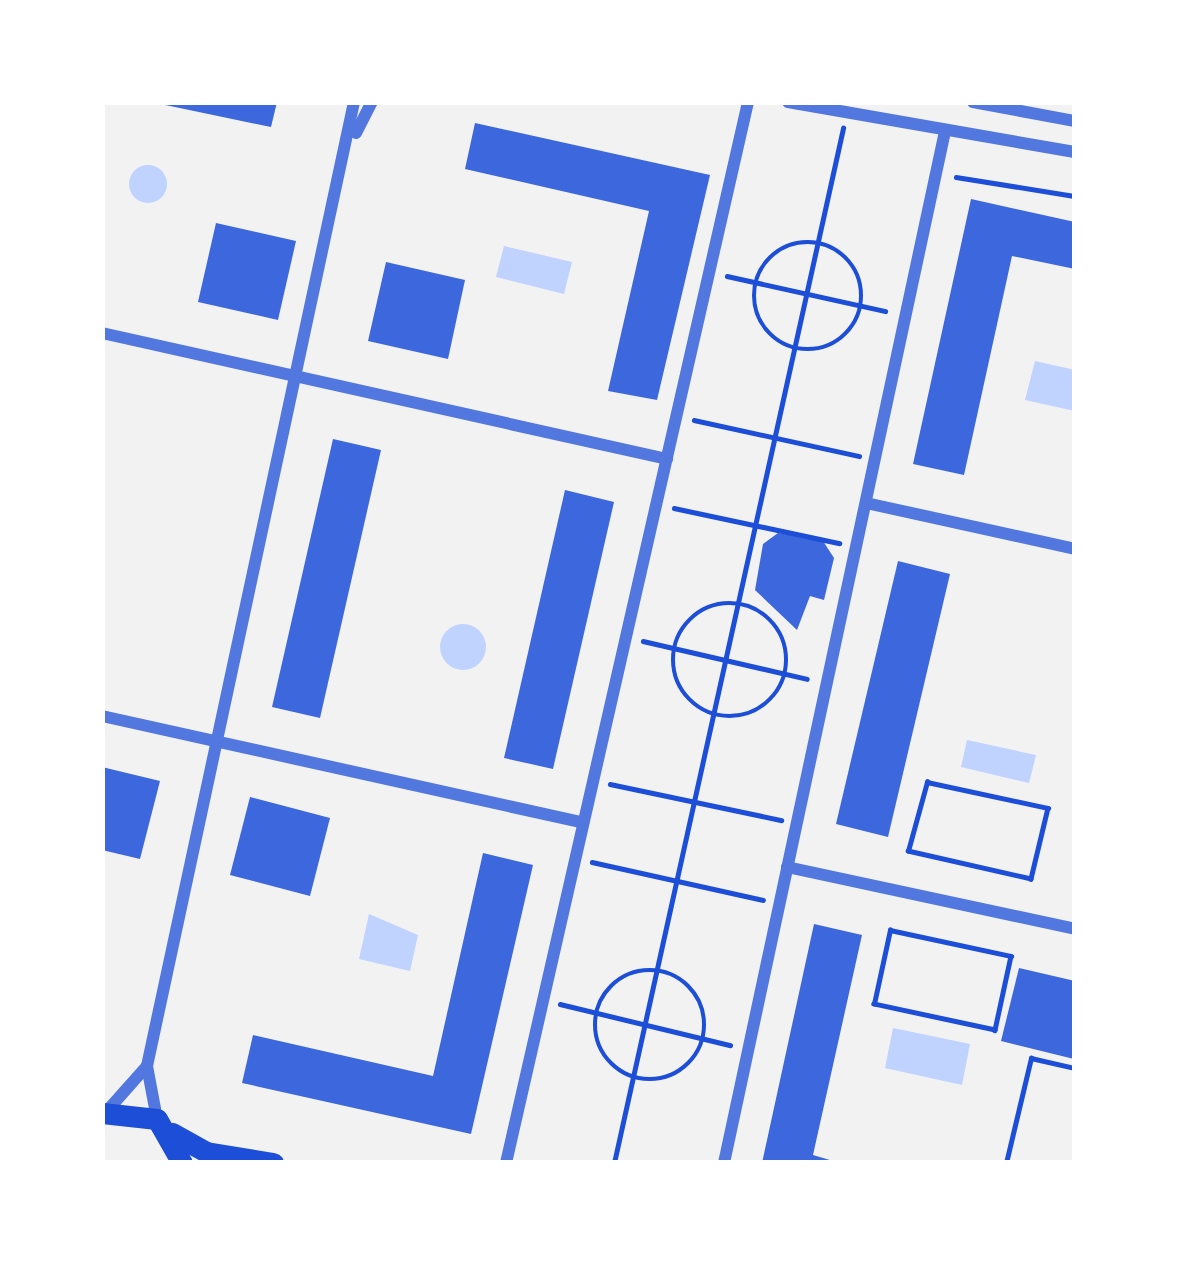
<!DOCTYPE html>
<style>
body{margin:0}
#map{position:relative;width:1177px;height:1265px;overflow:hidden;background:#f2f2f2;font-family:"Asap Condensed",sans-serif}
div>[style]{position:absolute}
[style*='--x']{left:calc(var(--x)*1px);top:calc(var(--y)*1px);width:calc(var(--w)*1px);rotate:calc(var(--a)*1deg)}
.water>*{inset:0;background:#bfd3fe}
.round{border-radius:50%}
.building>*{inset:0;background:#3d67dc}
.path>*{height:4.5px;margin:-2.25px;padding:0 2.25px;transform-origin:2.25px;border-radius:2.25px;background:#1d4ed8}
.path>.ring{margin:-2.25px;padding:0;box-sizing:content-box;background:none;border:4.5px solid #1d4ed8;border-radius:50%}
.minor>*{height:12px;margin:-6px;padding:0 6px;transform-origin:6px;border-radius:6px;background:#5277de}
.secondary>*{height:21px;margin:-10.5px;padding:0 10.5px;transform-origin:10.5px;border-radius:10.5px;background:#1d4ed8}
span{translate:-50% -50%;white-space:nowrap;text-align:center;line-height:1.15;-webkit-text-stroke:10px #fff;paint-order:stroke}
.frame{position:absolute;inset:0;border:105px solid #fff;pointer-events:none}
</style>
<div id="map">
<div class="water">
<div class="round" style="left:129px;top:165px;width:38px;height:38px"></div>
<div style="clip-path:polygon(504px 246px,572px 262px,564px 294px,496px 277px)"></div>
<div style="clip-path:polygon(1035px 361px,1075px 370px,1075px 411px,1025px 400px)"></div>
<div class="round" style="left:440px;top:624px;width:46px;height:46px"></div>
<div style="clip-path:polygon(967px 740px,1036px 755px,1029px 783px,961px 767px)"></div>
<div style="clip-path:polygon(369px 914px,418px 935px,410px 971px,359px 959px)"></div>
<div style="clip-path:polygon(893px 1028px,970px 1044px,962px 1085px,885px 1068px)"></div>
</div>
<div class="building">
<div style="clip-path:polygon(151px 102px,277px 102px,271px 127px)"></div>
<div style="clip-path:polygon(475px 123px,710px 175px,657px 400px,608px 391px,649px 211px,465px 169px)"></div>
<div style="clip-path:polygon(971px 199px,1075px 222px,1075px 269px,1012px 256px,964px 475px,913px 464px)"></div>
<div style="clip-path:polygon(216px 223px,296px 241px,278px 320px,198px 302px)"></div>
<div style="clip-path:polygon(386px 262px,465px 280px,448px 359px,368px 341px)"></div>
<div style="clip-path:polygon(333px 439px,381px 450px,320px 718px,272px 707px)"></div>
<div style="clip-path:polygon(565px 490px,614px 502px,553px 769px,504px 758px)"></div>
<div style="clip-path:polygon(778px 533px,823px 541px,834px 558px,824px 600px,810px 596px,797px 630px,755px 590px,763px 544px)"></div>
<div style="clip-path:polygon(898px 561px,950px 574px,888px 837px,836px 824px)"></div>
<div style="clip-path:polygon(102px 767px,160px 781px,140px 859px,102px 850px)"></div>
<div style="clip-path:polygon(250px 797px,330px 818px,310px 896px,230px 875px)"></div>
<div style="clip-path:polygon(483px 853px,533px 865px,471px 1134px,242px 1083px,253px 1035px,433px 1076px)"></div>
<div style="clip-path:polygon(814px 924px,862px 935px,813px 1155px,840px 1163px,762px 1163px)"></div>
<div style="clip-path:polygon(1019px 968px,1075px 981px,1074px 1059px,1001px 1041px)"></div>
</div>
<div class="path">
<div style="--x:956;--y:177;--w:121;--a:9.1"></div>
<div class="ring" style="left:754px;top:242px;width:103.5px;height:103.5px"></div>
<div style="--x:727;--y:276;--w:162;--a:12.5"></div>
<div style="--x:694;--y:420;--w:169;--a:12.3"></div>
<div style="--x:674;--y:508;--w:169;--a:12"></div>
<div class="ring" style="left:673px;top:603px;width:109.5px;height:109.5px"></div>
<div style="--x:643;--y:641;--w:168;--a:13"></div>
<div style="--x:927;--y:782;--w:124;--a:12.1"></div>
<div style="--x:1048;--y:808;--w:73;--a:103.5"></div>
<div style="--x:1031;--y:879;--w:126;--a:-167.2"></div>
<div style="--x:908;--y:851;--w:72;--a:-74.6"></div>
<div style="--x:610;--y:784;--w:175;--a:11.9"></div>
<div style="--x:592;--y:862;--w:175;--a:12.5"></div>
<div style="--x:890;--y:930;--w:124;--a:12.1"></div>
<div style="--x:1011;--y:956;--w:76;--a:102.2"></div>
<div style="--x:995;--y:1030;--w:124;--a:-167.9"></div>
<div style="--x:874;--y:1004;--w:76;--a:-77.8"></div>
<div class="ring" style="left:595px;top:970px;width:105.5px;height:105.5px"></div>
<div style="--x:560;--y:1004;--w:175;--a:13.6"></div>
<div style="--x:614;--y:1163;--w:1060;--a:-77.52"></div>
<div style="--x:1006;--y:1163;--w:108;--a:-76.6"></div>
<div style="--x:1031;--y:1058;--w:45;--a:12.8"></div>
</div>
<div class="minor">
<div style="--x:788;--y:102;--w:291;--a:9.9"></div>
<div style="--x:973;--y:102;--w:104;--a:10.6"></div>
<div style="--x:356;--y:133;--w:35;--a:-63"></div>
<div style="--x:102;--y:333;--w:579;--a:12.57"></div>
<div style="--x:866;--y:503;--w:214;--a:12.4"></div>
<div style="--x:102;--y:716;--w:493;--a:12.5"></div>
<div style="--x:787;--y:867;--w:295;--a:12.1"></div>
<div style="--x:107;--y:1111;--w:60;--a:-48.4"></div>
<div style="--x:157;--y:1119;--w:54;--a:-100.7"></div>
<div style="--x:147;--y:1066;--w:986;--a:-77.88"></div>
<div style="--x:506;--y:1163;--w:1088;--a:-77.15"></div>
<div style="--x:724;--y:1163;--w:1055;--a:-77.91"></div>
</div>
<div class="secondary">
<div style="--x:102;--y:1113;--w:55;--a:6.2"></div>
<div style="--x:157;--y:1119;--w:51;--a:60.4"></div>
<div style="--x:172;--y:1133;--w:39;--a:29"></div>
<div style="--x:206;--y:1152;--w:68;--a:9.3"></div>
</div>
<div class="frame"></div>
</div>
